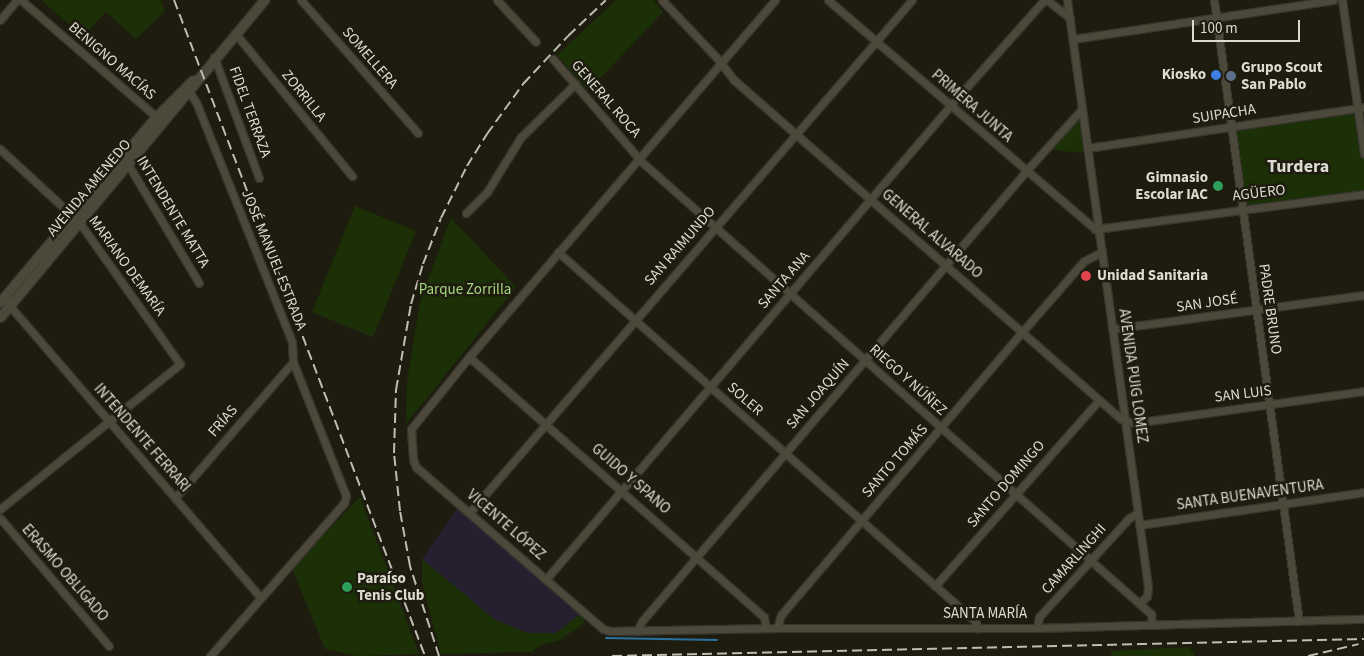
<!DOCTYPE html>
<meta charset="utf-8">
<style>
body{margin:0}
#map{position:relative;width:1364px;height:656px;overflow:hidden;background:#1e1c0f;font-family:"Source Sans 3",sans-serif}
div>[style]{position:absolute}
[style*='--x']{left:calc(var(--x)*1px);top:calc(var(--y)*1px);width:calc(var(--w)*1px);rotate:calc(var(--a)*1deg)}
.commercial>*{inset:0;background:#251f2f}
.green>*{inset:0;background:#1b3007}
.stream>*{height:2px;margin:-1px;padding:0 1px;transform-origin:1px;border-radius:1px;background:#2a709e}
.roads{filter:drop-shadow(1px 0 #37352e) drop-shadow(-1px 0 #37352e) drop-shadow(0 1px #37352e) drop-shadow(0 -1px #37352e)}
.minor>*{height:7px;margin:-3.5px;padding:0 3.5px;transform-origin:3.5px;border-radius:3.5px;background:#4c493b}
.tertiary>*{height:9px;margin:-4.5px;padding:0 4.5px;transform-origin:4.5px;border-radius:4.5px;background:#4c493b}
.rail>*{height:2px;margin-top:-1px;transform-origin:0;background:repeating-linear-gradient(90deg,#bebdb3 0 10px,transparent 0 15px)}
.dots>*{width:14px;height:14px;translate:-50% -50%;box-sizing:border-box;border:2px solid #1e1c0f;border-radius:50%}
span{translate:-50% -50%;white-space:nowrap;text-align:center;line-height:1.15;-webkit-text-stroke:5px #1e1c0f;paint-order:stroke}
.street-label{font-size:15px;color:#dcdbd2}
.poi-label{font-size:15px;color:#dcdbd2;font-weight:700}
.left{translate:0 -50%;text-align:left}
.right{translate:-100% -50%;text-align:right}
.park-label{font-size:15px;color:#a5d87f}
.quarter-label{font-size:18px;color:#dcdbd2;font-weight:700}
.scale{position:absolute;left:1192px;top:20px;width:108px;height:22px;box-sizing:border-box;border:2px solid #dcdbd2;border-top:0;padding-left:6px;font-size:15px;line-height:18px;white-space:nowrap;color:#dcdbd2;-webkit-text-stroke:4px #1e1c0f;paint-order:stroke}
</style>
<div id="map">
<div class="commercial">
<div style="clip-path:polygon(457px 508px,507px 552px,581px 613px,556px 633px,527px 633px,494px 619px,422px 559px)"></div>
</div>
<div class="green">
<div style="clip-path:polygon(41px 0,161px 0,165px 11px,136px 39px,106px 12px,83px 36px)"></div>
<div style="clip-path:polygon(616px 0,653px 0,663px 12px,588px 91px,557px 55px)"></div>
<div style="clip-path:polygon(1358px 108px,1364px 153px,1364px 194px,1242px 209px,1232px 126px)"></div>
<div style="clip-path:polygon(1081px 118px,1085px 153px,1049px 150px)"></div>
<div style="clip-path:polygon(355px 206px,416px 231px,373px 337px,312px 312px)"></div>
<div style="clip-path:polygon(451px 218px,516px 287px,406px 424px,407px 382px,420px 301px)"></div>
<div style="clip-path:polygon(360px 497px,419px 654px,357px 656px,325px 649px,292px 568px)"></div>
<div style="clip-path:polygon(422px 559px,494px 619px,527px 633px,556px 633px,581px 613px,585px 623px,560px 640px,540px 645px,532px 652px,441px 654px,422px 583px)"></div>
<div style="clip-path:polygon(1189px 647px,1195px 656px,1111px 656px,1111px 651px)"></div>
</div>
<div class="stream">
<div style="--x:606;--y:638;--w:111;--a:1"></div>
</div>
<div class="roads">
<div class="minor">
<div style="--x:21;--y:0;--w:182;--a:40.8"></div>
<div style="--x:301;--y:0;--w:177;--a:48.7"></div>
<div style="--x:497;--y:0;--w:57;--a:47.1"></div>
<div style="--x:662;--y:0;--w:79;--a:46.5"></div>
<div style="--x:716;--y:57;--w:29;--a:52"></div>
<div style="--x:734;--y:80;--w:514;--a:41.22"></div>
<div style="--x:1121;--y:419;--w:14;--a:17"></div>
<div style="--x:1134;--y:423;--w:232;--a:-7.9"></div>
<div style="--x:775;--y:0;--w:470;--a:130.6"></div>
<div style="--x:469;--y:357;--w:92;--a:128.9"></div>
<div style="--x:411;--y:429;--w:30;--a:86"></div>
<div style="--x:413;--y:459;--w:9;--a:69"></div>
<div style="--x:416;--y:467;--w:247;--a:40.9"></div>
<div style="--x:603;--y:629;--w:7;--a:16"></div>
<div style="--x:610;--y:631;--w:167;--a:-1"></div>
<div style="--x:777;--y:628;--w:260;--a:0"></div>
<div style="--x:1037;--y:628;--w:327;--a:-1.6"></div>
<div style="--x:828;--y:0;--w:352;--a:40.6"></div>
<div style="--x:1095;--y:229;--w:271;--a:-7.4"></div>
<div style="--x:1047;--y:0;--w:29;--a:38"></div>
<div style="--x:1067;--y:0;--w:593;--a:82.14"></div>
<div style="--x:1148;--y:587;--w:9;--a:96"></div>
<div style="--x:1147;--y:596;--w:11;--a:135"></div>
<div style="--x:1214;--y:0;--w:627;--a:82.21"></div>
<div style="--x:1342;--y:0;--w:155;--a:81.8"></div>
<div style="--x:0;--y:20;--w:26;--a:-50"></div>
<div style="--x:235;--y:33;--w:185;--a:50.7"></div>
<div style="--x:1073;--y:39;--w:263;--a:-8.5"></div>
<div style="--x:214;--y:57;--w:129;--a:69.6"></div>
<div style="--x:553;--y:59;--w:136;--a:49.2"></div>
<div style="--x:642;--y:162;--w:681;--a:41.61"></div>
<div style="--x:1151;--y:614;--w:11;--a:85"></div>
<div style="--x:189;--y:91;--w:13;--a:58"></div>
<div style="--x:196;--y:102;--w:258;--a:68.2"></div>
<div style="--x:292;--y:342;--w:20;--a:87"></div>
<div style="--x:293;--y:362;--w:144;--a:68.4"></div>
<div style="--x:346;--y:496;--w:7;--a:106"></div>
<div style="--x:344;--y:503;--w:203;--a:131.2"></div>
<div style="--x:1087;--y:148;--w:280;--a:-8.4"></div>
<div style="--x:0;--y:149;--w:108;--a:42.7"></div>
<div style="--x:79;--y:222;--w:174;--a:54.6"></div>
<div style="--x:180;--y:364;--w:231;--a:141.1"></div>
<div style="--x:126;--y:161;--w:142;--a:59.1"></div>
<div style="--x:466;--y:213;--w:30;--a:-45"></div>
<div style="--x:487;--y:192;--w:65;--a:-58.3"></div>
<div style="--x:521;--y:137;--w:76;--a:-44.5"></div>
<div style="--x:558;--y:252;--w:557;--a:41.51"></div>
<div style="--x:975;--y:621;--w:8;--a:67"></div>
<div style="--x:3;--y:298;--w:394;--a:49.3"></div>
<div style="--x:1112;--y:329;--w:254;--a:-7.7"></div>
<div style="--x:469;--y:357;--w:393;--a:41.4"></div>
<div style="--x:764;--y:617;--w:11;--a:80"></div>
<div style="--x:175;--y:498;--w:180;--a:-49.1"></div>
<div style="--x:470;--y:512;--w:676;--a:-49.2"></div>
<div style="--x:0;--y:518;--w:168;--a:49.6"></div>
<div style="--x:1139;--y:525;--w:227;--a:-8.3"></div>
<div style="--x:547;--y:578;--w:621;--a:-49.51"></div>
<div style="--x:950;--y:106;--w:142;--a:-48.4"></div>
<div style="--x:935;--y:586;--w:248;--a:-48.6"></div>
<div style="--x:777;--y:628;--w:14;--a:-73"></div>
<div style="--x:781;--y:615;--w:372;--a:-49.6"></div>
<div style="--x:1022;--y:332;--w:94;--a:-48.9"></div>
<div style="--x:1084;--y:261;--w:20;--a:-27"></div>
<div style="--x:1037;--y:628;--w:11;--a:-80"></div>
<div style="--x:1039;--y:617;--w:134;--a:-47.7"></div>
<div style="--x:1129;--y:518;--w:10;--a:-29"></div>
<div style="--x:637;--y:631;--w:11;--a:-63"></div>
<div style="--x:642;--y:621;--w:593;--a:-49.51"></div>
<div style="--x:1027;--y:170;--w:82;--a:-48"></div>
</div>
<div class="tertiary">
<div style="--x:0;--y:302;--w:242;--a:-49.9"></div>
<div style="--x:156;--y:117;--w:52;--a:-45"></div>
<div style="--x:0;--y:317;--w:413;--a:-50.2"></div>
</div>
</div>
<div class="rail">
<div style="--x:174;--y:0;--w:702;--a:69.06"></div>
<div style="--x:439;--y:656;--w:95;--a:-107.9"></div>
<div style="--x:410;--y:566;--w:56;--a:-100.3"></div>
<div style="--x:400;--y:511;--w:58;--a:-95.9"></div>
<div style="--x:394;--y:453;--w:63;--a:-88.2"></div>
<div style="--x:396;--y:390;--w:87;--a:-80.1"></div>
<div style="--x:411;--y:304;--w:42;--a:-73.3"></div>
<div style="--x:423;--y:264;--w:49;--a:-68.6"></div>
<div style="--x:441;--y:218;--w:58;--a:-63.4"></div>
<div style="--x:467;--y:166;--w:38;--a:-58"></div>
<div style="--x:487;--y:134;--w:62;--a:-54.2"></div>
<div style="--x:523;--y:84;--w:66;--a:-46.8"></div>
<div style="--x:568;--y:36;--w:52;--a:-43.5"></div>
<div style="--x:612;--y:656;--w:752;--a:-1.3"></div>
<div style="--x:1308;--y:656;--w:52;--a:-13.2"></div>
</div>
<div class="dots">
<div style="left:1216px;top:75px;background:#3f7fe0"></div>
<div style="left:1231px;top:76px;background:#5c6f8a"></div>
<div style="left:1218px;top:186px;background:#2e9e5b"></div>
<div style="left:1086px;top:276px;background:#e0444e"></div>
<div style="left:347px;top:587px;background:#2e9e5b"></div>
</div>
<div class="street-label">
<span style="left:370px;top:58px;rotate:49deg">SOMELLERA</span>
<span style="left:112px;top:61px;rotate:41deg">BENIGNO MACÍAS</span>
<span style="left:304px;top:96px;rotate:51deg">ZORRILLA</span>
<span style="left:606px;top:99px;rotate:49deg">GENERAL ROCA</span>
<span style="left:972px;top:106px;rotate:41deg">PRIMERA JUNTA</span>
<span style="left:250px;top:112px;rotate:70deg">FIDEL TERRAZA</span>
<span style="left:1224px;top:114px;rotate:-9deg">SUIPACHA</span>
<span style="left:89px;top:188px;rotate:-50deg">AVENIDA AMENEDO</span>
<span style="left:1259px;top:193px;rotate:-7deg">AGÜERO</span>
<span style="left:173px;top:212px;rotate:59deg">INTENDENTE MATTA</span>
<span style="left:932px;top:234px;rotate:41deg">GENERAL ALVARADO</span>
<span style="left:680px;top:246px;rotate:-49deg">SAN RAIMUNDO</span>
<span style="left:274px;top:260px;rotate:68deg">JOSÉ MANUEL ESTRADA</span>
<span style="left:127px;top:266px;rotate:54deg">MARIANO DEMARÍA</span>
<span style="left:784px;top:280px;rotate:-49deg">SANTA ANA</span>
<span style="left:1207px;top:303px;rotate:-8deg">SAN JOSÉ</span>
<span style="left:1270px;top:309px;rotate:82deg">PADRE BRUNO</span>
<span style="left:1133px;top:376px;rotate:82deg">AVENIDA PUIG LOMEZ</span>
<span style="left:908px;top:380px;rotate:42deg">RIEGO Y NÚÑEZ</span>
<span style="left:818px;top:394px;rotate:-49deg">SAN JOAQUÍN</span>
<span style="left:1243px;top:394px;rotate:-7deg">SAN LUIS</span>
<span style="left:745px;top:399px;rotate:41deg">SOLER</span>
<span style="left:223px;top:421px;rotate:-49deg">FRÍAS</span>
<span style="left:142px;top:438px;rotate:49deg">INTENDENTE FERRARI</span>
<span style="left:895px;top:461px;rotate:-49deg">SANTO TOMÁS</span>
<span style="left:631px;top:479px;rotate:41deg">GUIDO Y SPANO</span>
<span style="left:1006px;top:484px;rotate:-49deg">SANTO DOMINGO</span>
<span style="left:1250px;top:495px;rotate:-8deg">SANTA BUENAVENTURA</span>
<span style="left:506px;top:525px;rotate:41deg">VICENTE LÓPEZ</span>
<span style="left:1074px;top:559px;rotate:-48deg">CAMARLINGHI</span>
<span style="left:65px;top:573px;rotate:49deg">ERASMO OBLIGADO</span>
<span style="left:985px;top:614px">SANTA MARÍA</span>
</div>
<div class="poi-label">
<span class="left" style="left:1241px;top:76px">Grupo Scout<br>San Pablo</span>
<span class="right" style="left:1206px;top:75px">Kiosko</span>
<span class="right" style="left:1208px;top:186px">Gimnasio<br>Escolar IAC</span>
<span class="left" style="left:1097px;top:276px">Unidad Sanitaria</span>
<span class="left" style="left:357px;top:587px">Paraíso<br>Tenis Club</span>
</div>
<div class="park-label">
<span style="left:465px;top:290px">Parque Zorrilla</span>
</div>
<div class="quarter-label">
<span style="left:1298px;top:167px">Turdera</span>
</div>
<div class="scale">100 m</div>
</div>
